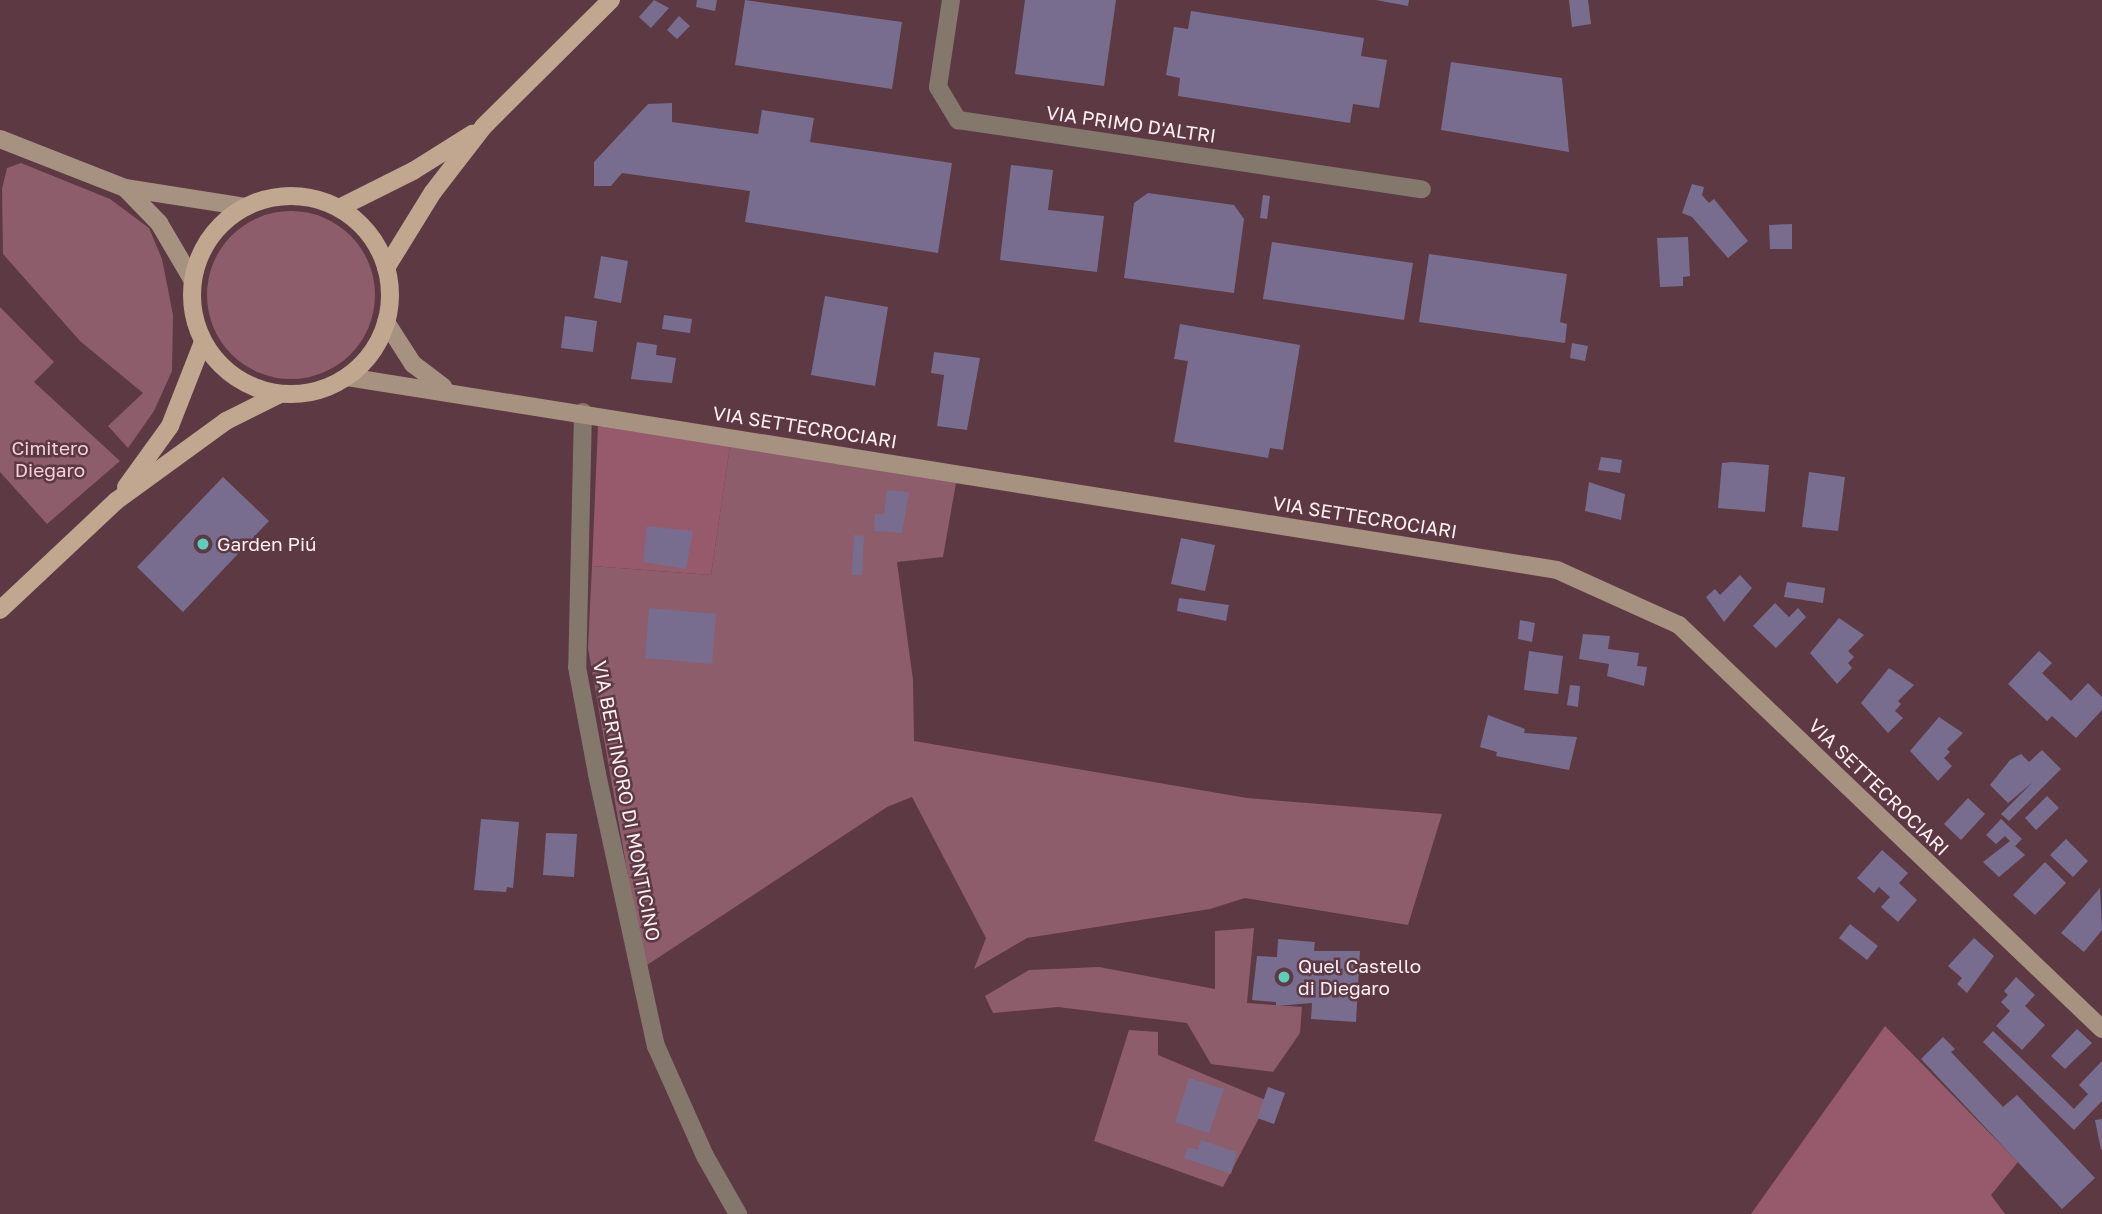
<!DOCTYPE html>
<meta charset="utf-8">
<style>
body{margin:0}
#map{position:relative;width:2102px;height:1214px;overflow:hidden;background:#5d3944;font-family:"Golos Text",sans-serif}
div>[style]{position:absolute}
[style*='--x']{left:calc(var(--x)*1px);top:calc(var(--y)*1px);width:calc(var(--w)*1px);rotate:calc(var(--a)*1deg)}
.green>*{inset:0;background:#8d5d6b}
.round{border-radius:50%}
.forest>*{inset:0;background:#97596c}
.building>*{inset:0;background:#796d8f}
.minor>*{height:18px;margin:-9px;padding:0 9px;transform-origin:9px;border-radius:9px;background:#84776c}
.secondary>*{height:18px;margin:-9px;padding:0 9px;transform-origin:9px;border-radius:9px;background:#a79180}
.primary>*{height:18px;margin:-9px;padding:0 9px;transform-origin:9px;border-radius:9px;background:#c1a690}
.primary>.ring{margin:-9px;padding:0;box-sizing:content-box;background:none;border:18px solid #c1a690;border-radius:50%}
.dots>*{width:19px;height:19px;translate:-50% -50%;box-sizing:border-box;border:4px solid #5d3944;border-radius:50%}
span{translate:-50% -50%;white-space:nowrap;text-align:center;line-height:1.15;-webkit-text-stroke:5px #5d3944;paint-order:stroke}
.street-label{font-size:19px;color:#fef0f4}
.park-label{font-size:19px;color:#f7d0db}
.poi-label{font-size:19px;color:#fef0f4}
.left{translate:0 -50%;text-align:left}
</style>
<div id="map">
<div class="green">
<div style="clip-path:polygon(21px 163px,110px 199px,149px 228px,162px 259px,173px 315px,172px 371px,154px 411px,128px 448px,108px 426px,143px 393px,80px 341px,3px 254px,2px 189px,7px 168px)"></div>
<div class="round" style="left:207px;top:211px;width:168px;height:168px"></div>
<div style="clip-path:polygon(0 307px,54px 362px,34px 382px,120px 461px,47px 524px,0 472px)"></div>
<div style="clip-path:polygon(730px 446px,956px 483px,943px 557px,897px 562px,913px 680px,914px 741px,1247px 798px,1442px 814px,1408px 925px,1245px 898px,1210px 909px,1027px 938px,974px 969px,986px 938px,912px 797px,887px 807px,644px 967px,588px 648px,592px 566px,711px 575px)"></div>
<div style="clip-path:polygon(1254px 928px,1247px 1003px,1302px 1007px,1300px 1033px,1273px 1072px,1211px 1064px,1187px 1023px,1058px 1007px,993px 1013px,985px 996px,1029px 970px,1099px 967px,1215px 989px,1215px 931px)"></div>
<div style="clip-path:polygon(1129px 1030px,1158px 1032px,1158px 1055px,1268px 1101px,1223px 1187px,1094px 1141px)"></div>
</div>
<div class="forest">
<div style="clip-path:polygon(598px 426px,730px 446px,711px 575px,592px 566px)"></div>
<div style="clip-path:polygon(1885px 1026px,2018px 1162px,1991px 1195px,2005px 1214px,1751px 1214px)"></div>
</div>
<div class="building">
<div style="clip-path:polygon(654px 0,669px 8px,651px 28px,639px 17px)"></div>
<div style="clip-path:polygon(697px 0,717px 0,715px 11px,696px 7px)"></div>
<div style="clip-path:polygon(745px 0,902px 22px,892px 89px,735px 65px)"></div>
<div style="clip-path:polygon(1025px 0,1116px 0,1104px 86px,1015px 74px)"></div>
<div style="clip-path:polygon(1376px 0,1409px 0,1408px 6px)"></div>
<div style="clip-path:polygon(1569px 0,1588px 0,1591px 24px,1572px 27px)"></div>
<div style="clip-path:polygon(1191px 11px,1364px 38px,1361px 56px,1387px 60px,1379px 108px,1353px 104px,1350px 123px,1178px 96px,1180px 78px,1166px 75px,1174px 27px,1188px 29px)"></div>
<div style="clip-path:polygon(679px 16px,690px 26px,677px 39px,667px 30px)"></div>
<div style="clip-path:polygon(1451px 62px,1562px 78px,1569px 152px,1441px 130px)"></div>
<div style="clip-path:polygon(672px 103px,672px 122px,758px 134px,762px 110px,814px 118px,810px 142px,952px 163px,938px 253px,745px 222px,750px 191px,622px 173px,611px 186px,594px 186px,594px 162px,648px 104px)"></div>
<div style="clip-path:polygon(1011px 165px,1053px 170px,1048px 210px,1104px 216px,1097px 272px,1000px 260px)"></div>
<div style="clip-path:polygon(1692px 184px,1704px 187px,1702px 195px,1709px 203px,1714px 199px,1748px 241px,1728px 258px,1692px 217px,1682px 213px)"></div>
<div style="clip-path:polygon(1148px 193px,1234px 205px,1244px 219px,1234px 293px,1124px 278px,1134px 203px)"></div>
<div style="clip-path:polygon(1263px 195px,1270px 196px,1267px 219px,1260px 218px)"></div>
<div style="clip-path:polygon(1792px 224px,1792px 249px,1770px 249px,1769px 225px)"></div>
<div style="clip-path:polygon(1688px 237px,1690px 276px,1683px 277px,1683px 286px,1660px 287px,1657px 238px)"></div>
<div style="clip-path:polygon(1272px 242px,1413px 263px,1404px 320px,1263px 299px)"></div>
<div style="clip-path:polygon(1429px 254px,1567px 274px,1560px 322px,1567px 324px,1565px 343px,1419px 322px)"></div>
<div style="clip-path:polygon(601px 256px,628px 261px,621px 303px,594px 298px)"></div>
<div style="clip-path:polygon(825px 296px,888px 307px,875px 386px,811px 375px)"></div>
<div style="clip-path:polygon(664px 315px,692px 319px,690px 333px,662px 329px)"></div>
<div style="clip-path:polygon(565px 316px,597px 321px,593px 352px,561px 348px)"></div>
<div style="clip-path:polygon(1180px 324px,1300px 345px,1283px 450px,1270px 448px,1268px 458px,1174px 442px,1188px 361px,1174px 359px)"></div>
<div style="clip-path:polygon(637px 342px,657px 345px,656px 355px,676px 358px,672px 383px,631px 379px)"></div>
<div style="clip-path:polygon(1572px 343px,1588px 346px,1585px 361px,1570px 358px)"></div>
<div style="clip-path:polygon(934px 352px,980px 358px,967px 430px,937px 426px,944px 375px,931px 373px)"></div>
<div style="clip-path:polygon(1601px 457px,1622px 460px,1620px 473px,1598px 470px)"></div>
<div style="clip-path:polygon(1732px 462px,1769px 465px,1765px 512px,1718px 508px,1722px 463px)"></div>
<div style="clip-path:polygon(1809px 472px,1845px 477px,1838px 531px,1802px 527px)"></div>
<div style="clip-path:polygon(223px 477px,269px 521px,183px 612px,137px 567px)"></div>
<div style="clip-path:polygon(1589px 482px,1625px 494px,1621px 520px,1585px 511px)"></div>
<div style="clip-path:polygon(887px 490px,909px 492px,902px 533px,874px 531px,875px 514px,884px 514px)"></div>
<div style="clip-path:polygon(647px 526px,693px 531px,686px 569px,643px 562px)"></div>
<div style="clip-path:polygon(854px 535px,864px 536px,862px 575px,852px 575px)"></div>
<div style="clip-path:polygon(1181px 538px,1215px 545px,1205px 591px,1171px 584px)"></div>
<div style="clip-path:polygon(1740px 575px,1752px 588px,1724px 622px,1706px 597px,1715px 589px,1720px 595px)"></div>
<div style="clip-path:polygon(1787px 582px,1825px 588px,1823px 603px,1784px 597px)"></div>
<div style="clip-path:polygon(1179px 598px,1229px 605px,1226px 621px,1177px 611px)"></div>
<div style="clip-path:polygon(1775px 603px,1789px 617px,1798px 608px,1806px 617px,1776px 648px,1753px 626px)"></div>
<div style="clip-path:polygon(649px 608px,716px 614px,712px 664px,645px 658px)"></div>
<div style="clip-path:polygon(1839px 618px,1864px 635px,1848px 651px,1854px 657px,1848px 663px,1852px 668px,1837px 684px,1810px 653px)"></div>
<div style="clip-path:polygon(1520px 620px,1535px 623px,1532px 642px,1518px 639px)"></div>
<div style="clip-path:polygon(1583px 634px,1610px 636px,1608px 649px,1639px 653px,1637px 666px,1647px 667px,1644px 686px,1607px 676px,1609px 664px,1579px 659px)"></div>
<div style="clip-path:polygon(1529px 651px,1563px 656px,1558px 694px,1524px 690px)"></div>
<div style="clip-path:polygon(2039px 651px,2052px 663px,2042px 673px,2071px 701px,2088px 683px,2102px 697px,2102px 710px,2076px 738px,2052px 716px,2047px 721px,2008px 684px)"></div>
<div style="clip-path:polygon(1889px 668px,1914px 685px,1898px 701px,1901px 704px,1895px 711px,1903px 718px,1888px 733px,1861px 703px)"></div>
<div style="clip-path:polygon(1570px 685px,1580px 686px,1578px 707px,1567px 705px)"></div>
<div style="clip-path:polygon(1488px 715px,1525px 729px,1524px 733px,1577px 737px,1569px 770px,1496px 756px,1497px 752px,1480px 747px)"></div>
<div style="clip-path:polygon(1939px 717px,1963px 733px,1947px 749px,1950px 752px,1944px 758px,1952px 766px,1938px 781px,1910px 751px)"></div>
<div style="clip-path:polygon(2042px 750px,2061px 769px,2009px 821px,2001px 814px,2033px 782px,2008px 803px,1990px 785px,2010px 760px,2021px 754px,2029px 762px)"></div>
<div style="clip-path:polygon(2047px 796px,2059px 808px,2036px 830px,2025px 818px)"></div>
<div style="clip-path:polygon(1968px 798px,1985px 814px,1961px 840px,1944px 824px)"></div>
<div style="clip-path:polygon(481px 819px,519px 822px,513px 888px,507px 887px,506px 892px,474px 890px)"></div>
<div style="clip-path:polygon(2001px 819px,2022px 839px,2015px 846px,2025px 855px,1999px 877px,1983px 862px,2010px 841px,2005px 836px,1996px 844px,1986px 835px)"></div>
<div style="clip-path:polygon(546px 833px,577px 834px,574px 877px,543px 875px)"></div>
<div style="clip-path:polygon(2066px 839px,2088px 861px,2073px 877px,2050px 855px)"></div>
<div style="clip-path:polygon(1882px 850px,1908px 873px,1899px 883px,1917px 900px,1898px 922px,1881px 907px,1890px 897px,1879px 887px,1874px 893px,1857px 878px)"></div>
<div style="clip-path:polygon(2045px 862px,2066px 883px,2035px 915px,2013px 895px)"></div>
<div style="clip-path:polygon(2100px 888px,2102px 930px,2084px 952px,2061px 933px)"></div>
<div style="clip-path:polygon(1850px 924px,1878px 946px,1867px 960px,1839px 938px)"></div>
<div style="clip-path:polygon(1974px 938px,1994px 956px,1967px 993px,1957px 984px,1962px 978px,1948px 966px)"></div>
<div style="clip-path:polygon(1278px 939px,1315px 942px,1314px 951px,1360px 951px,1356px 1022px,1311px 1019px,1312px 1003px,1276px 1006px,1276px 1002px,1252px 1000px,1257px 956px,1277px 957px)"></div>
<div style="clip-path:polygon(2016px 977px,2035px 995px,2025px 1006px,2045px 1025px,2022px 1050px,1996px 1026px,2010px 1011px,2001px 1002px,2008px 995px,2004px 991px)"></div>
<div style="clip-path:polygon(2077px 1029px,2092px 1043px,2065px 1069px,2051px 1056px)"></div>
<div style="clip-path:polygon(1993px 1031px,2074px 1109px,2088px 1094px,2079px 1085px,2102px 1061px,2102px 1101px,2074px 1130px,1983px 1042px)"></div>
<div style="clip-path:polygon(1943px 1037px,1955px 1049px,1951px 1052px,2003px 1107px,2017px 1095px,2095px 1178px,2062px 1209px,1921px 1059px)"></div>
<div style="clip-path:polygon(1189px 1078px,1224px 1089px,1209px 1133px,1175px 1122px)"></div>
<div style="clip-path:polygon(1268px 1087px,1285px 1093px,1274px 1124px,1257px 1118px)"></div>
<div style="clip-path:polygon(2102px 1119px,2102px 1149px,2101px 1150px,2095px 1120px)"></div>
<div style="clip-path:polygon(1201px 1140px,1237px 1152px,1231px 1174px,1184px 1158px,1188px 1147px,1198px 1150px)"></div>
</div>
<div class="minor">
<div style="--x:951;--y:0;--w:88;--a:98.5"></div>
<div style="--x:938;--y:87;--w:39;--a:59"></div>
<div style="--x:958;--y:120;--w:469;--a:8.5"></div>
<div style="--x:583;--y:412;--w:255;--a:91.3"></div>
<div style="--x:577;--y:667;--w:109;--a:79.4"></div>
<div style="--x:597;--y:774;--w:278;--a:77.8"></div>
<div style="--x:656;--y:1046;--w:120;--a:66"></div>
<div style="--x:705;--y:1156;--w:67;--a:60.4"></div>
</div>
<div class="secondary">
<div style="--x:0;--y:139;--w:134;--a:21.4"></div>
<div style="--x:125;--y:188;--w:122;--a:8.9"></div>
<div style="--x:125;--y:188;--w:49;--a:45.8"></div>
<div style="--x:159;--y:223;--w:67;--a:59.6"></div>
<div style="--x:386;--y:322;--w:50;--a:57.3"></div>
<div style="--x:413;--y:364;--w:38;--a:37"></div>
<div style="--x:347;--y:377;--w:1225;--a:9.06"></div>
<div style="--x:1557;--y:570;--w:134;--a:24.3"></div>
<div style="--x:1679;--y:625;--w:585;--a:43.68"></div>
</div>
<div class="primary">
<div class="ring" style="left:192px;top:196px;width:180px;height:180px"></div>
<div style="--x:339;--y:208;--w:83;--a:-26.6"></div>
<div style="--x:413;--y:171;--w:70;--a:-32.1"></div>
<div style="--x:386;--y:268;--w:89;--a:-58.3"></div>
<div style="--x:433;--y:192;--w:83;--a:-52.3"></div>
<div style="--x:484;--y:126;--w:179;--a:-44.8"></div>
<div style="--x:126;--y:487;--w:75;--a:-54.2"></div>
<div style="--x:170;--y:426;--w:90;--a:-68.6"></div>
<div style="--x:0;--y:610;--w:159;--a:-43.2"></div>
<div style="--x:116;--y:501;--w:136;--a:-36"></div>
<div style="--x:226;--y:421;--w:60;--a:-26.6"></div>
</div>
<div class="dots">
<div style="left:203px;top:544px;background:#5cceba"></div>
<div style="left:1284px;top:977px;background:#5cceba"></div>
</div>
<div class="street-label">
<span style="left:1131px;top:124px;rotate:8deg">VIA PRIMO D'ALTRI</span>
<span style="left:805px;top:427px;rotate:9deg">VIA SETTECROCIARI</span>
<span style="left:1365px;top:517px;rotate:9deg">VIA SETTECROCIARI</span>
<span style="left:1879px;top:787px;rotate:44deg">VIA SETTECROCIARI</span>
<span style="left:627px;top:801px;rotate:79deg">VIA BERTINORO DI MONTICINO</span>
</div>
<div class="park-label">
<span style="left:50px;top:459px">Cimitero<br>Diegaro</span>
</div>
<div class="poi-label">
<span class="left" style="left:217px;top:544px">Garden Piú</span>
<span class="left" style="left:1298px;top:977px">Quel Castello<br>di Diegaro</span>
</div>
</div>
